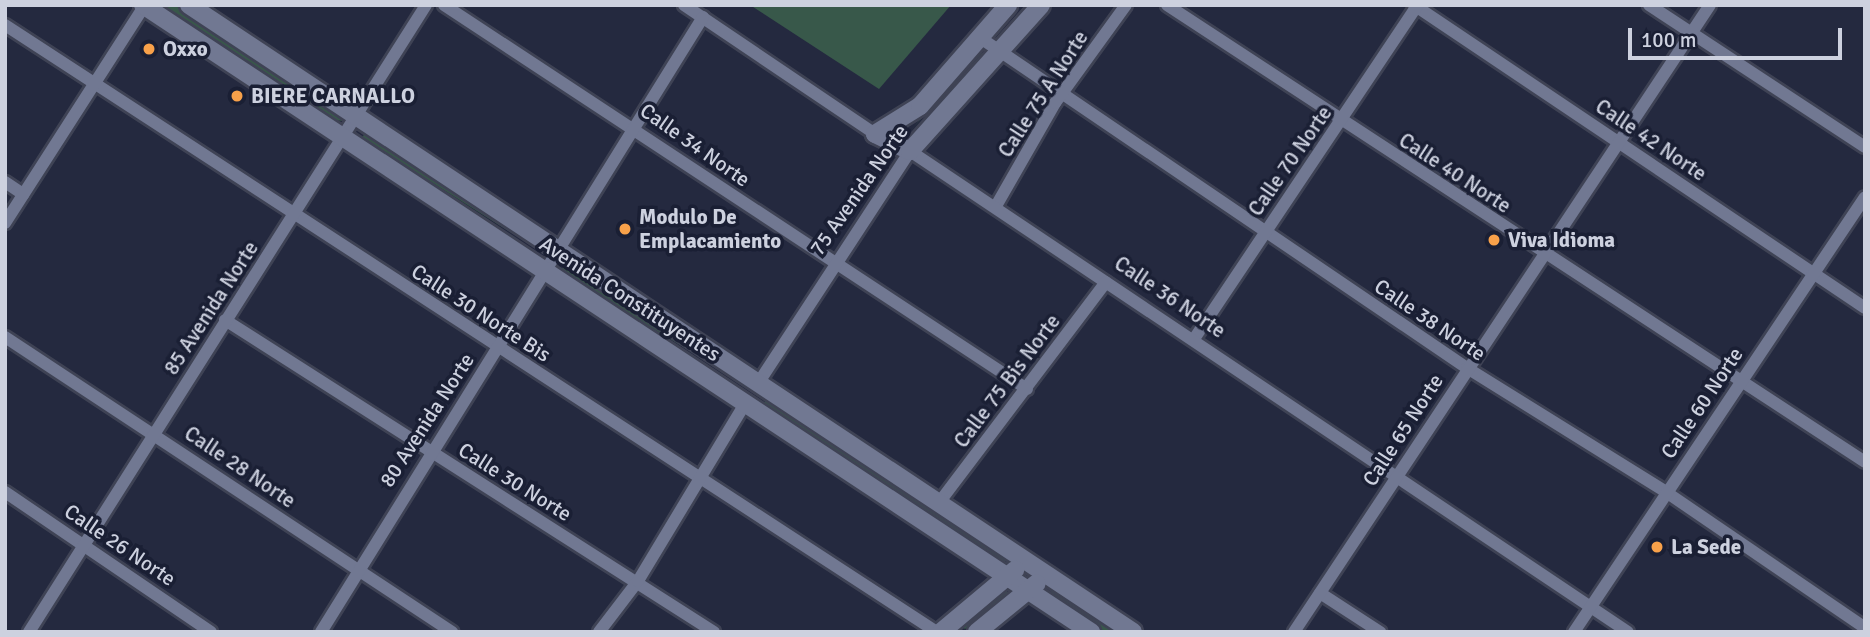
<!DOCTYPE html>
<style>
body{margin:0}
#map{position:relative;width:1870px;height:637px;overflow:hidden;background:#24293f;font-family:Signika,sans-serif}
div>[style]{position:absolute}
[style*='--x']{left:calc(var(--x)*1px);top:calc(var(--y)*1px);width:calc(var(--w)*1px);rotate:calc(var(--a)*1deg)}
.green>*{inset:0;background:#38584a}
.roads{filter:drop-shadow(2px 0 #3f4355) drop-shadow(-2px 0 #3f4355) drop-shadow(0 2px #3f4355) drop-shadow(0 -2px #3f4355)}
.street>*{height:12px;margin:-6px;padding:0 6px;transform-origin:6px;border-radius:6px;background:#717892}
.secondary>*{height:18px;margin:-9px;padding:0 9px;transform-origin:9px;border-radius:9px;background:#717892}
.dots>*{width:19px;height:19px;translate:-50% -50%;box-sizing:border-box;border:4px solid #1a1f34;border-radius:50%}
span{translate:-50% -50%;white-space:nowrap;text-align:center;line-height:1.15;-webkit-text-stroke:7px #1a1f34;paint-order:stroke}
.poi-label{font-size:21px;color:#cdd1df;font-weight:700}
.left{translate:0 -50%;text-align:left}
.street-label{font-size:21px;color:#cdd1df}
.frame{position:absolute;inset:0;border:7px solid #cdd1df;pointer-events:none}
.scale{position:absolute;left:1628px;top:28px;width:214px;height:32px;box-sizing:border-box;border:4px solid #cdd1df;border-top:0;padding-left:9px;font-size:21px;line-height:24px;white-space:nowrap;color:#cdd1df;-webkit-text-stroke:5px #1a1f34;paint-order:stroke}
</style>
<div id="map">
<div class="green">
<div style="clip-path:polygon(161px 5px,175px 5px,343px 121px,334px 120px)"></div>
<div style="clip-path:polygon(750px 5px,951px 5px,879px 89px)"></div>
<div style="clip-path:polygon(980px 52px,982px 53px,911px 130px)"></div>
<div style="clip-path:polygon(366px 131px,547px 250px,548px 256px,362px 138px)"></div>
<div style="clip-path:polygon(566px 264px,741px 378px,745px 385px,592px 291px,561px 270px)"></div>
<div style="clip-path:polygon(768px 397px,1006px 556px,1005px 562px,763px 404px)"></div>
<div style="clip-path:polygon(1004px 589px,1008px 593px,965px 629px,960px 625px)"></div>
<div style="clip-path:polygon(1051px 590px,1058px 590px,1121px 632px,1105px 632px,1051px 596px)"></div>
</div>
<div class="roads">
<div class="street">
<div style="--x:444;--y:5;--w:698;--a:33.37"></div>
<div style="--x:684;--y:5;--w:230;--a:34"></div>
<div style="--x:1167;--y:5;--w:834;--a:33.21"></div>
<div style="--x:1414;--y:5;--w:543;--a:33.89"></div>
<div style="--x:1649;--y:5;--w:258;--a:33.3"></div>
<div style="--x:5;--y:25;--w:1112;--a:33.08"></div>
<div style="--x:979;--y:37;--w:590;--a:34.15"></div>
<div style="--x:1467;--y:368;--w:234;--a:31.9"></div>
<div style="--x:1666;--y:492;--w:241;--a:34.3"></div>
<div style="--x:5;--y:182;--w:22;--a:34"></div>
<div style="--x:996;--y:206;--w:119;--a:-60.2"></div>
<div style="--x:1055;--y:103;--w:121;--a:-54.1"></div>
<div style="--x:5;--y:223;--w:259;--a:-57.3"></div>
<div style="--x:225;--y:320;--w:580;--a:32.54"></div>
<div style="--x:5;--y:337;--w:536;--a:33.42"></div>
<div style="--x:1194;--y:339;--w:402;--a:-56.2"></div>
<div style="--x:759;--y:382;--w:276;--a:-56.8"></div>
<div style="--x:910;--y:151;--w:864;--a:33.82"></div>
<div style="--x:5;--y:492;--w:249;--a:34.2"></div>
<div style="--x:938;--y:504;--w:278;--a:-52.9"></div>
<div style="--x:1320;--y:593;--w:72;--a:33"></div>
<div style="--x:29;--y:632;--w:742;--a:-57.66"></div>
<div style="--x:321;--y:632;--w:724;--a:-58.15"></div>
<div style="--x:599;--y:632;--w:64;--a:-52.6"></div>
<div style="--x:638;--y:581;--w:209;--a:-58.9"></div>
<div style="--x:1294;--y:632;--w:752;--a:-56.44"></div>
<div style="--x:1574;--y:632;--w:523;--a:-56.22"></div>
</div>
<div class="secondary">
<div style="--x:143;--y:5;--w:1137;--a:33.48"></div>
<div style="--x:189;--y:5;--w:1133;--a:33.59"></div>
<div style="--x:875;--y:134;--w:39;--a:26"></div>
<div style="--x:910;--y:151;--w:196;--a:-48.1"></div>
<div style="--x:875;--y:134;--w:53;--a:-31.9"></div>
<div style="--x:920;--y:106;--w:134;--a:-48.9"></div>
<div style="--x:941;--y:632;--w:97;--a:-40"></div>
<div style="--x:977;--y:632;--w:77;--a:-39.2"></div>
</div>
</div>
<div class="dots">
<div style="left:149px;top:49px;background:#f8a14a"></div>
<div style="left:237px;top:96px;background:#f8a14a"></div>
<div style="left:625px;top:229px;background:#f8a14a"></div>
<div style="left:1494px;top:240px;background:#f8a14a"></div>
<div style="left:1657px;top:547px;background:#f8a14a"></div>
</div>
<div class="poi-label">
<span class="left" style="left:163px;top:49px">Oxxo</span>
<span class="left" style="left:251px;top:96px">BIERE CARNALLO</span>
<span class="left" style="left:639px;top:229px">Modulo De<br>Emplacamiento</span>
<span class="left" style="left:1508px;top:240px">Viva Idioma</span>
<span class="left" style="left:1671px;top:547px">La Sede</span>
</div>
<div class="street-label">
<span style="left:1043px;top:94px;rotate:-57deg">Calle 75 A Norte</span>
<span style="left:1651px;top:140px;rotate:34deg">Calle 42 Norte</span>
<span style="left:695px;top:145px;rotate:35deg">Calle 34 Norte</span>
<span style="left:1290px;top:161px;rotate:-55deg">Calle 70 Norte</span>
<span style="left:1455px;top:173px;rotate:33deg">Calle 40 Norte</span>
<span style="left:859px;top:190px;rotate:-55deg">75 Avenida Norte</span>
<span style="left:1170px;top:297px;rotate:34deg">Calle 36 Norte</span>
<span style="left:630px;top:299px;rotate:33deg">Avenida Constituyentes</span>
<span style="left:211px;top:308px;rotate:-57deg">85 Avenida Norte</span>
<span style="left:481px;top:313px;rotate:33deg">Calle 30 Norte Bis</span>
<span style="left:1430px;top:320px;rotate:34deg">Calle 38 Norte</span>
<span style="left:1007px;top:381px;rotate:-53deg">Calle 75 Bis Norte</span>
<span style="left:1702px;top:403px;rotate:-56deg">Calle 60 Norte</span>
<span style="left:427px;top:420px;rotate:-57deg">80 Avenida Norte</span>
<span style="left:1403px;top:430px;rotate:-57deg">Calle 65 Norte</span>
<span style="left:240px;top:467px;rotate:34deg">Calle 28 Norte</span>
<span style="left:515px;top:482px;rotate:32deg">Calle 30 Norte</span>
<span style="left:120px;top:545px;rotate:34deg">Calle 26 Norte</span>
</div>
<div class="frame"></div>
<div class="scale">100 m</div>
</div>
